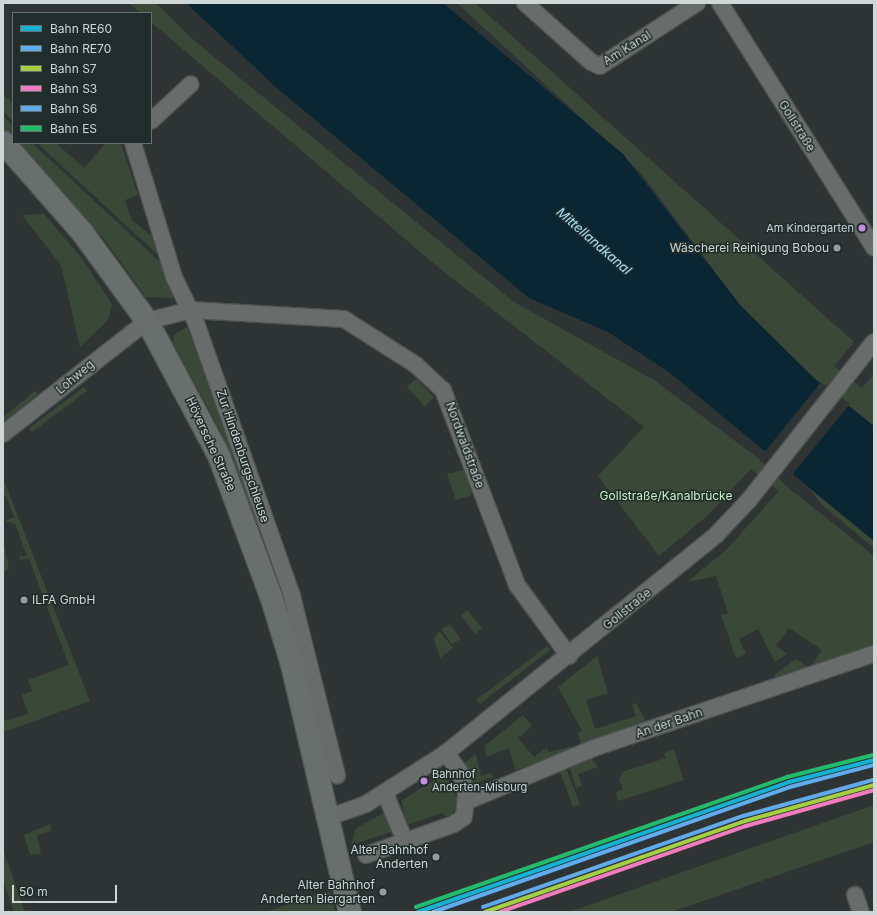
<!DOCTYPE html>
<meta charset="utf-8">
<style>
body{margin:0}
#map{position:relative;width:877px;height:915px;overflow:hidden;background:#2d3433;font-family:Inter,sans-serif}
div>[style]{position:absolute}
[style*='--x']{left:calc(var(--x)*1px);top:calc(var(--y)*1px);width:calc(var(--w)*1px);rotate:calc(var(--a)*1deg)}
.green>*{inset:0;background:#3a4937}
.water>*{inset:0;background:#092632}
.pier>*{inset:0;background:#2d3433}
.roads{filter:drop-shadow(1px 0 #4b5150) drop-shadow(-1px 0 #4b5150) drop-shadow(0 1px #4b5150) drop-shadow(0 -1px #4b5150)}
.minor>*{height:16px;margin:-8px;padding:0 8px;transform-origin:8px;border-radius:8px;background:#686c6a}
.secondary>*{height:22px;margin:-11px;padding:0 11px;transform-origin:11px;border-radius:11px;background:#686f6c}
.rail-1>*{height:4px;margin:-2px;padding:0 2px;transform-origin:2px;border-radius:2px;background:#13b2d5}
.rail-2>*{height:4px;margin:-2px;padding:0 2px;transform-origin:2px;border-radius:2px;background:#60acee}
.rail-3>*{height:4px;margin:-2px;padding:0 2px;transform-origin:2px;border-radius:2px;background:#a5ce43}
.rail-4>*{height:4px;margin:-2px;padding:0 2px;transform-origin:2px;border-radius:2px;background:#f17bbd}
.rail-5>*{height:4px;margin:-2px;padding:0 2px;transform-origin:2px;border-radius:2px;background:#60a9ea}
.rail-6>*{height:4px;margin:-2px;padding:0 2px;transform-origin:2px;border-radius:2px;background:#20bc6c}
.dots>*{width:11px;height:11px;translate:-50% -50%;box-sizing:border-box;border:2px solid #202d2b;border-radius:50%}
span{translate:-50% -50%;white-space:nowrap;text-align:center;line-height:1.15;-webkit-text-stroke:3px #202d2b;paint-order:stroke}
.bus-label{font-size:11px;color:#cfd7d6}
.right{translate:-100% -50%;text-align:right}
.left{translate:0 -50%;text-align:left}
.street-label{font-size:12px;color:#cfd7d6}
.poi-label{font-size:12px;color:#cfd7d6}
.park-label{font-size:12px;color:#caf0c2}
.water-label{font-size:13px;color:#a3e0fe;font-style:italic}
.frame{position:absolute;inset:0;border:4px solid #cfd7d6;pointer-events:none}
.legend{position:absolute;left:12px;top:12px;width:140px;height:132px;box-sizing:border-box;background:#202d2b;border:1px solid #66716f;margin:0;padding:5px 7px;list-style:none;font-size:12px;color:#cfd7d6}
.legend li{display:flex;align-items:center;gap:8px;height:20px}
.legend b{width:20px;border:1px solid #66716f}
.scale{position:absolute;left:12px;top:885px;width:105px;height:18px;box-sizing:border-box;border:2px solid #cfd7d6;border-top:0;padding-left:5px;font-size:12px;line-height:14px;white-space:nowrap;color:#cfd7d6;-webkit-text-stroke:3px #202d2b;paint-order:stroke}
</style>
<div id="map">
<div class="green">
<div style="clip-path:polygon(129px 3px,156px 3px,191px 38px,514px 302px,654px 380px,759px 459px,785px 485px,874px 556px,874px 651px,777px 684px,774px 675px,796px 659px,809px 668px,822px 650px,789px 628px,776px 646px,787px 654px,775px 662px,758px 629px,739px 639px,746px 654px,736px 658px,721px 615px,728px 613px,716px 576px,687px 582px,726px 550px,779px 491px,751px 469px,707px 516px,659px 556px,598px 476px,644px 427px,438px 267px,151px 22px,151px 13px,140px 13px)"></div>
<div style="clip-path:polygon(457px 3px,475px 3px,854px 342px,834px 366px,862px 388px,874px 374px,874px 426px,815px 379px,740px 305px,641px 173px)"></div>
<div style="clip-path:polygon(3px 94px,13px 103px,13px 121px,3px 111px)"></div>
<div style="clip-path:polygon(3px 116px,13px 126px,13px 140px,3px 129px)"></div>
<div style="clip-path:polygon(16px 143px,32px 143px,159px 261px,174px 298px,146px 297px,104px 239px)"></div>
<div style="clip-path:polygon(37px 143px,56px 143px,84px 168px,106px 143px,121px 143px,138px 195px,125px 200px,129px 213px,132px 220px,152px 236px,157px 254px)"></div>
<div style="clip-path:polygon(44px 214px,81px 257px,112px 304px,108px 320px,80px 347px,61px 265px,22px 215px)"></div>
<div style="clip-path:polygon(187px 327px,291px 609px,332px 779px,247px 496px,220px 430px,173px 343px,174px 335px)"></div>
<div style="clip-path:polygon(416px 379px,434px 397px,425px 407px,407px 387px)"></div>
<div style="clip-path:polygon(84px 387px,87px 391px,32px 432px,29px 428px)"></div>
<div style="clip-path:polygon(35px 391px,38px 394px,3px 422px,3px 417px)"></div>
<div style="clip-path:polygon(464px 470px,472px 495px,456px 500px,447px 474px)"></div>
<div style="clip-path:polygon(3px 478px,90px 701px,4px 732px,4px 721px,28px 714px,22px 695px,32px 691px,28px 680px,69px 665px,29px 559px,20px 560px,19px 556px,27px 556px,15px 524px,5px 521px,14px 517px,6px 496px,3px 497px)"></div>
<div style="clip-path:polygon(809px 488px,874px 541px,874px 548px,822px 505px)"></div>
<div style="clip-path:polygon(3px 538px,9px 569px,3px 573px)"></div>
<div style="clip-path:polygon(467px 610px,482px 628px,475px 634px,461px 615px)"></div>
<div style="clip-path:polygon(450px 625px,461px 639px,452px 644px,441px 629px)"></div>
<div style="clip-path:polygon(439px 631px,453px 648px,440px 658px,434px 639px)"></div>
<div style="clip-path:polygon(547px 646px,550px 650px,480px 704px,476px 700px)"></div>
<div style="clip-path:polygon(597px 656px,608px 693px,586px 700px,595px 729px,636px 716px,632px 705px,636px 703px,648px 725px,515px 770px,509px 748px,486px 757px,485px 746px,523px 715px,532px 726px,518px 738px,534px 757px,546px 748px,549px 752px,581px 744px,578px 733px,582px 731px,558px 687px)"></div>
<div style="clip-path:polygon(674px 750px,684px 780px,618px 801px,616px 792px,623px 790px,619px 779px,622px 772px,666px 758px,664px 753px)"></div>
<div style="clip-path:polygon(476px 754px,481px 776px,491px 773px,494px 777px,480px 781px,474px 788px,465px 762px)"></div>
<div style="clip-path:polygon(590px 756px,598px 767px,578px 774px,582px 786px,576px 788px,569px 765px)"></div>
<div style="clip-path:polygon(565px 766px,580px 804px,573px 807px,559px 769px)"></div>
<div style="clip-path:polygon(445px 773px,458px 800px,453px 813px,449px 818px,442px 813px,407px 825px,401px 801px)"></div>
<div style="clip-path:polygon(874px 805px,874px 842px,671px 912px,569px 912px)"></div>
<div style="clip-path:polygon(384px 813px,391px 832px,351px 845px,356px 828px)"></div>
<div style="clip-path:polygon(50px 824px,51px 831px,37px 836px,41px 854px,30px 855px,24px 835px)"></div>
<div style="clip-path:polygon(3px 851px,5px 855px,25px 912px,14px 912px,3px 880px)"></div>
<div style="clip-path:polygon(323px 892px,331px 892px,335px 912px,266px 912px)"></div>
</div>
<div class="water">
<div style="clip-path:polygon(186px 3px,443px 3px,623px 154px,740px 305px,815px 379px,874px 426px,874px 541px,670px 373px,608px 332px,529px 298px,278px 89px)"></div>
</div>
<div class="pier">
<div style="clip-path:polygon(821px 382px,850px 404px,791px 476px,763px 454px)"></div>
</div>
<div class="roads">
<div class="minor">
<div style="--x:525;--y:3;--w:89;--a:41.8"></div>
<div style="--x:591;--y:62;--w:10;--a:24"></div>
<div style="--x:600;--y:66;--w:116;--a:-33"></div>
<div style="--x:720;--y:3;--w:289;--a:57.8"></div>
<div style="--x:151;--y:121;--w:54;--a:-42.8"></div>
<div style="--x:133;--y:143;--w:140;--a:73"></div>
<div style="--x:174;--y:277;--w:48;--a:64"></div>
<div style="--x:195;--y:320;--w:293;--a:70.6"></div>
<div style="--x:292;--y:596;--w:185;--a:75.9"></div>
<div style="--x:3;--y:434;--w:183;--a:-38.1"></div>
<div style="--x:147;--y:321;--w:45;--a:-14"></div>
<div style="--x:191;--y:310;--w:153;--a:3.4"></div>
<div style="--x:344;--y:319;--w:85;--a:32.6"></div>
<div style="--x:416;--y:365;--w:37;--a:43"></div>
<div style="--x:443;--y:390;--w:209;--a:69.2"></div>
<div style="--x:517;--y:585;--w:88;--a:53.8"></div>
<div style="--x:385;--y:793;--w:52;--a:67.4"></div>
<div style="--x:468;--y:801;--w:137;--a:-22.8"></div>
<div style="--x:594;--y:748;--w:295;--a:-18.6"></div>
<div style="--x:329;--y:817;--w:39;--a:-19"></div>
<div style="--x:366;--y:804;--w:95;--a:-32.5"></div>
<div style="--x:446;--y:753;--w:348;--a:-38.9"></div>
<div style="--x:717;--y:534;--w:47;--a:-46.7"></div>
<div style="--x:749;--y:500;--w:201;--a:-51.7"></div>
<div style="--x:366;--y:855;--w:93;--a:-19.4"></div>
<div style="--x:454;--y:824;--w:12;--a:-35"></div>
<div style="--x:464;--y:817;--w:25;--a:-85"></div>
<div style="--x:466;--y:792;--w:21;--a:-107"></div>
<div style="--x:460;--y:772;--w:24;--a:-126"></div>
<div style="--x:855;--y:895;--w:18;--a:71"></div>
</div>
<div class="secondary">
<div style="--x:3;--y:142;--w:120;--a:48.7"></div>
<div style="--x:82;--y:232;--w:110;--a:53.9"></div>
<div style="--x:147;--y:321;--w:153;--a:61.9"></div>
<div style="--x:219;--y:456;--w:153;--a:69.7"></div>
<div style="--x:272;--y:599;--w:69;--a:73.1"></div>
<div style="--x:292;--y:665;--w:254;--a:76.8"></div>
</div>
</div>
<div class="rail-1">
<div style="--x:418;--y:912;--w:393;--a:-19.3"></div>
<div style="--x:789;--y:782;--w:88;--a:-14.5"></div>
</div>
<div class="rail-2">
<div style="--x:433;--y:912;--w:378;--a:-19.3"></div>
<div style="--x:790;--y:787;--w:87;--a:-14.7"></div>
</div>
<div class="rail-3">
<div style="--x:485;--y:912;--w:275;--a:-19.3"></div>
<div style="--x:745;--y:821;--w:134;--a:-15.6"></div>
</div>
<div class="rail-4">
<div style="--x:500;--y:912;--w:261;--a:-19.3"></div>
<div style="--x:746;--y:826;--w:133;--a:-15.7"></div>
</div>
<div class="rail-5">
<div style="--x:483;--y:907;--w:275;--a:-19.3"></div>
<div style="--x:743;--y:816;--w:135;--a:-15.5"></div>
</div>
<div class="rail-6">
<div style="--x:416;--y:907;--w:393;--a:-19.3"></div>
<div style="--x:787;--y:777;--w:89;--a:-14.3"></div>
</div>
<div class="dots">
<div style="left:862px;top:228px;background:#ca8be6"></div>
<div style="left:837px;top:248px;background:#969e9d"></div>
<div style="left:24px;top:600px;background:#969e9d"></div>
<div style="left:424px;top:781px;background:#ca8be6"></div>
<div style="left:436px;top:857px;background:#969e9d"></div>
<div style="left:383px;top:892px;background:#969e9d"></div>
</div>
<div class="bus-label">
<span class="right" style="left:854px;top:228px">Am Kindergarten</span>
<span class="left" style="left:432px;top:781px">Bahnhof<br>Anderten-Misburg</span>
</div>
<div class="street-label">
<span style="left:627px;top:48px;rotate:-32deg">Am Kanal</span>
<span style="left:797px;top:126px;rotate:58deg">Gollstraße</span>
<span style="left:75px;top:377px;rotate:-40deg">Lohweg</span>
<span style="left:211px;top:444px;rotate:65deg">Höversche Straße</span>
<span style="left:465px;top:445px;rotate:70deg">Nordwaldstraße</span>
<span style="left:243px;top:456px;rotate:71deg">Zur Hindenburgschleuse</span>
<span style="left:627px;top:609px;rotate:-39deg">Gollstraße</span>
<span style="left:669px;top:723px;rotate:-19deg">An der Bahn</span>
</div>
<div class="poi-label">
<span class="right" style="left:829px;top:248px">Wäscherei Reinigung Bobou</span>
<span class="left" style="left:32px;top:600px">ILFA GmbH</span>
<span class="right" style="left:428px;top:857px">Alter Bahnhof<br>Anderten</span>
<span class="right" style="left:375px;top:892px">Alter Bahnhof<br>Anderten Biergarten</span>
</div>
<div class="park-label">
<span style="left:666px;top:496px">Gollstraße/Kanalbrücke</span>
</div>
<div class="water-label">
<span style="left:594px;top:241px;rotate:41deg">Mittellandkanal</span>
</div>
<div class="frame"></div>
<ul class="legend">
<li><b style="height:5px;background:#13b2d5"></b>Bahn RE60</li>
<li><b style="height:5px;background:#60acee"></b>Bahn RE70</li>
<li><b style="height:5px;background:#a5ce43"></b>Bahn S7</li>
<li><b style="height:5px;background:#f17bbd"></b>Bahn S3</li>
<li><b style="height:5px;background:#60a9ea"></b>Bahn S6</li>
<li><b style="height:5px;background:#20bc6c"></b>Bahn ES</li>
</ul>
<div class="scale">50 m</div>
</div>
